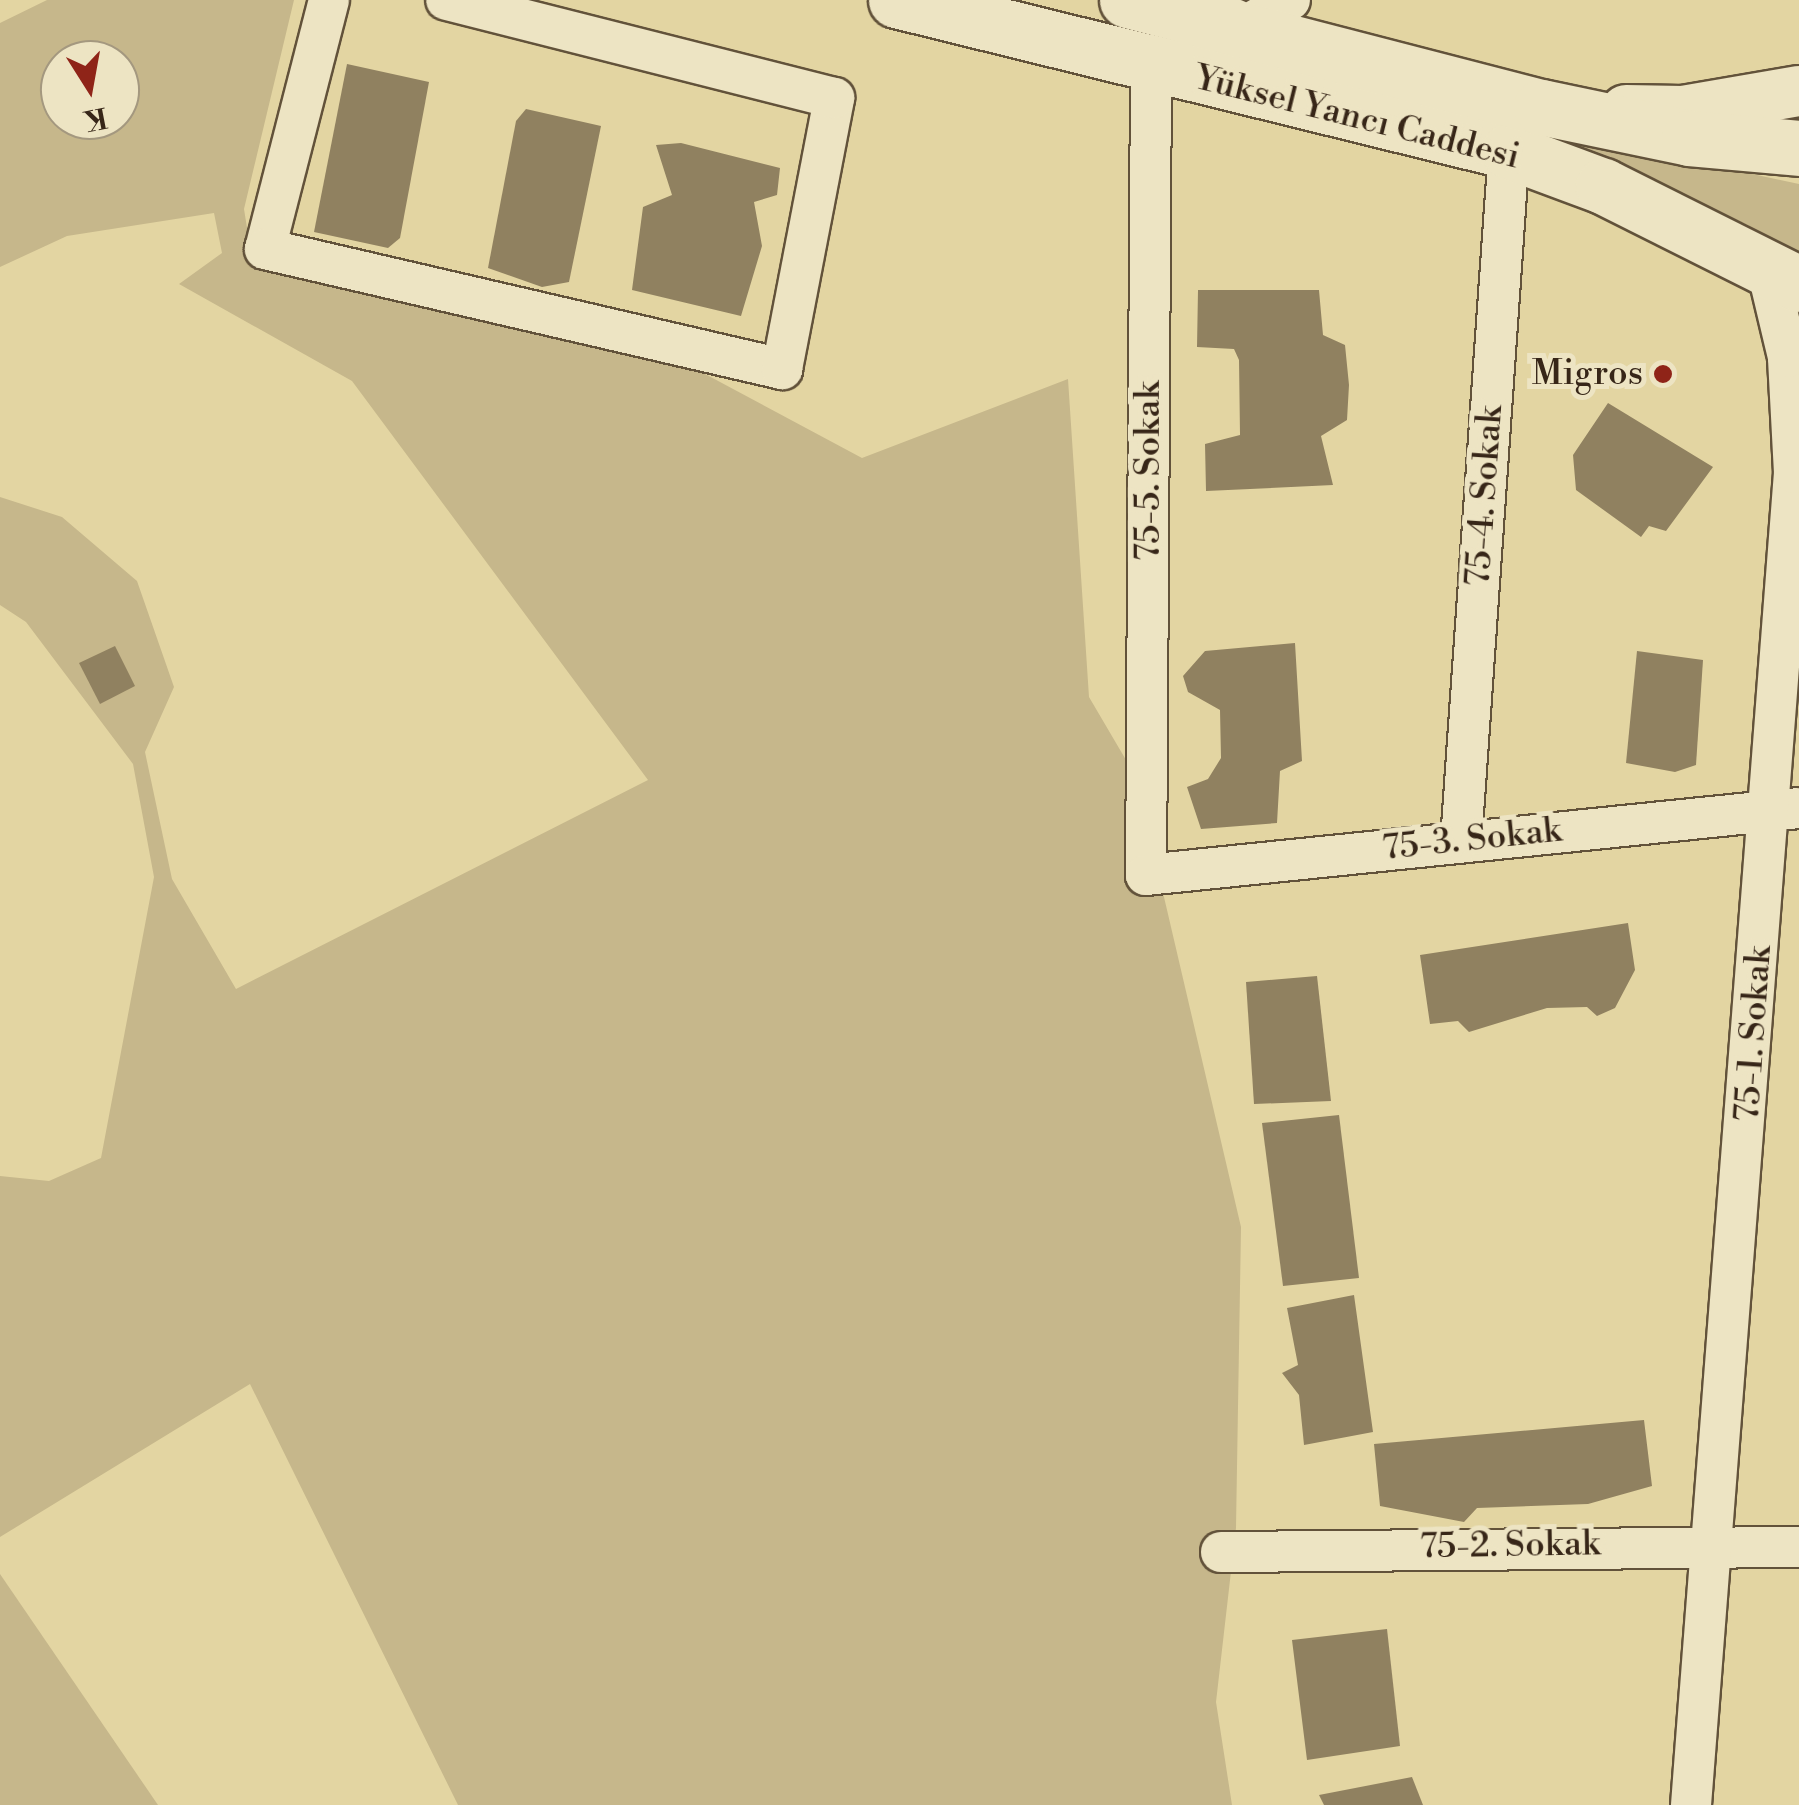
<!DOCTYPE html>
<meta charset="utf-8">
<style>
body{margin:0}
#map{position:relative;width:1799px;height:1805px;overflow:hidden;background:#e3d5a2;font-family:"Libre Bodoni",serif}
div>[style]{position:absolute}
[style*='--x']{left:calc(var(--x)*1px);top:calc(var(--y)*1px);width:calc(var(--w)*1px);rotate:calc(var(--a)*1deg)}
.green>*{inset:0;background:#c6b78b}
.building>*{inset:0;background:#908160}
.roads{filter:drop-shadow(2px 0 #62523a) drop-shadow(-2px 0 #62523a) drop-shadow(0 2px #62523a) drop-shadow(0 -2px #62523a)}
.minor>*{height:40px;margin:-20px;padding:0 20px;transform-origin:20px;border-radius:20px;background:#ede4c3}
.tertiary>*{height:50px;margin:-25px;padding:0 25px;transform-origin:25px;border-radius:25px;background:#ede4c3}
.secondary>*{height:55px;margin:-27.5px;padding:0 27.5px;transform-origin:27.5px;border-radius:27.5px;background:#ede4c3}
.dots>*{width:28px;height:28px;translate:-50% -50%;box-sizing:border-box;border:5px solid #ede4c3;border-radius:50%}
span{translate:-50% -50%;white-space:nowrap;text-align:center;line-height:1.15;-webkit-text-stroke:10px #ede4c3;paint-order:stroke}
.street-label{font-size:35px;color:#372618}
.poi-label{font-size:35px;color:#372618}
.right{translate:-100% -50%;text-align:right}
.north{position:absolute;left:40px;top:40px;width:100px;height:100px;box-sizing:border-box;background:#ede4c3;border:2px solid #a4987f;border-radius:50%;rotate:169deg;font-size:28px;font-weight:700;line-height:40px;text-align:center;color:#372618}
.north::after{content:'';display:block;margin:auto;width:35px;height:45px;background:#8f2418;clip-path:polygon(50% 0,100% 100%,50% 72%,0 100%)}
</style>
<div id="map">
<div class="green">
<div style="clip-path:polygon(evenodd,47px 0,294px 0,244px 209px,252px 259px,662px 351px,862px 458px,1068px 379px,1089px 697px,1136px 777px,1241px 1227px,1236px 1528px,1216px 1702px,1232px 1805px,458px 1805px,250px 1384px,0 1537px,0 1176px,49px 1181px,101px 1158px,154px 877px,133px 764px,26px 622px,0 605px,0 497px,62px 517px,137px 581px,174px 687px,145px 752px,172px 879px,236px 989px,648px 780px,352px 381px,179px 284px,222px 253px,214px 213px,67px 236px,0 267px,0 23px,47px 0,60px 60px,120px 60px,120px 120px,60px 120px,60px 60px)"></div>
<div style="clip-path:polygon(1254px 66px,1799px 184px,1799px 262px,1748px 225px,1635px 174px)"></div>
<div style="clip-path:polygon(0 1574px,158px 1805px,0 1805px)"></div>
</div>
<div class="building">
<div style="clip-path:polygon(347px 64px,429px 82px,400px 238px,388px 248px,314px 232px)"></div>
<div style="clip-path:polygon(526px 109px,601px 126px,569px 282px,542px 287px,488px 268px,516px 121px)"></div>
<div style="clip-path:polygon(681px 143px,780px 168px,777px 195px,754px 202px,762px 246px,741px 316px,632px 290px,643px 207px,672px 195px,656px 145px)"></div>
<div style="clip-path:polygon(1198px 290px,1319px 290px,1323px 335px,1345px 345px,1349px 385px,1347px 420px,1321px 436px,1333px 485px,1206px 491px,1205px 444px,1240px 435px,1239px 360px,1234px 349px,1197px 347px)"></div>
<div style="clip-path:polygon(1608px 403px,1713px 467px,1666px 531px,1649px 526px,1641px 537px,1576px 490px,1573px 455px)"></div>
<div style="clip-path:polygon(1295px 643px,1302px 761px,1280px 771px,1277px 823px,1201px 829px,1187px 787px,1208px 779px,1221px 758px,1220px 710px,1188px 692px,1183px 676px,1205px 651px)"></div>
<div style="clip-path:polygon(115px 646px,135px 686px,100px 704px,79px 663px)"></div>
<div style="clip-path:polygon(1637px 651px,1703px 660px,1696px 765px,1675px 772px,1626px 763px)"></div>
<div style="clip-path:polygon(1628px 923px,1635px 970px,1615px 1008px,1597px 1016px,1587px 1007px,1547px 1008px,1469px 1032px,1458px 1021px,1430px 1024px,1420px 955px)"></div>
<div style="clip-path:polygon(1317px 976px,1331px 1101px,1254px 1104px,1246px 982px)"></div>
<div style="clip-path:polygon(1339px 1115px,1359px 1278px,1283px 1286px,1262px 1123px)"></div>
<div style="clip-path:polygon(1354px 1295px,1373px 1432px,1304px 1445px,1299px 1395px,1282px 1373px,1298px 1365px,1287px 1308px)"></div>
<div style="clip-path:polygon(1644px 1420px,1652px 1486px,1588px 1504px,1477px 1508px,1464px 1522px,1380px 1506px,1374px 1444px)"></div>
<div style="clip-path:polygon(1387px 1629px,1400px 1746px,1307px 1760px,1292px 1640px)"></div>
<div style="clip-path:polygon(1412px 1777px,1423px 1805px,1324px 1805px,1319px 1795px)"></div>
</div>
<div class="roads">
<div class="minor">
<div style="--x:329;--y:0;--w:257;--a:104.4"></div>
<div style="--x:265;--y:249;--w:531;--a:13.07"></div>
<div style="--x:782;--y:369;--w:276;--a:-79.1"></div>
<div style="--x:834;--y:98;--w:400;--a:-165.8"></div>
<div style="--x:1235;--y:19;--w:11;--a:75"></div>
<div style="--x:1238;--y:30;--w:60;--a:-30"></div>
<div style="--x:1151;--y:68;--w:807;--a:90.35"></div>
<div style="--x:1146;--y:875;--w:656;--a:-5.86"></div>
<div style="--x:1461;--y:842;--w:693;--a:-86.03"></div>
<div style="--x:1221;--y:1552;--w:578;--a:-0.5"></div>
<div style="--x:1691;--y:1805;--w:1336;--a:-85.58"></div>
<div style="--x:1794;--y:473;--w:116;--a:-93"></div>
<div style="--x:1788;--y:357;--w:95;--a:-103.4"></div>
</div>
<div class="tertiary">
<div style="--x:1626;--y:110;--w:57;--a:1"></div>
<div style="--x:1683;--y:111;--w:118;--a:-9.8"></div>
</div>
<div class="secondary">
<div style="--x:896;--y:0;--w:631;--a:13.84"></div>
<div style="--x:1509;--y:151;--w:100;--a:20.4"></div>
<div style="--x:1603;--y:186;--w:219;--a:26.6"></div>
<div style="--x:1127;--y:0;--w:428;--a:14.5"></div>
<div style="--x:1541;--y:107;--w:151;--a:11.8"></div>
<div style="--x:1689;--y:138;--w:110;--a:5.2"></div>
</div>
</div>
<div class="dots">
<div style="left:1663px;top:374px;background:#8f2418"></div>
</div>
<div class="street-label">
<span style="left:1357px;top:118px;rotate:14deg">Yüksel Yancı Caddesi</span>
<span style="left:1149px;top:471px;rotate:-90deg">75-5. Sokak</span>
<span style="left:1485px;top:496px;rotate:-86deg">75-4. Sokak</span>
<span style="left:1472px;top:840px;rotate:-6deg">75-3. Sokak</span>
<span style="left:1754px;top:1034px;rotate:-86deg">75-1. Sokak</span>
<span style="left:1510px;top:1546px;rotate:-1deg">75-2. Sokak</span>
</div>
<div class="poi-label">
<span class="right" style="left:1643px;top:374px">Migros</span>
</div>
<div class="north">K</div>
</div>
